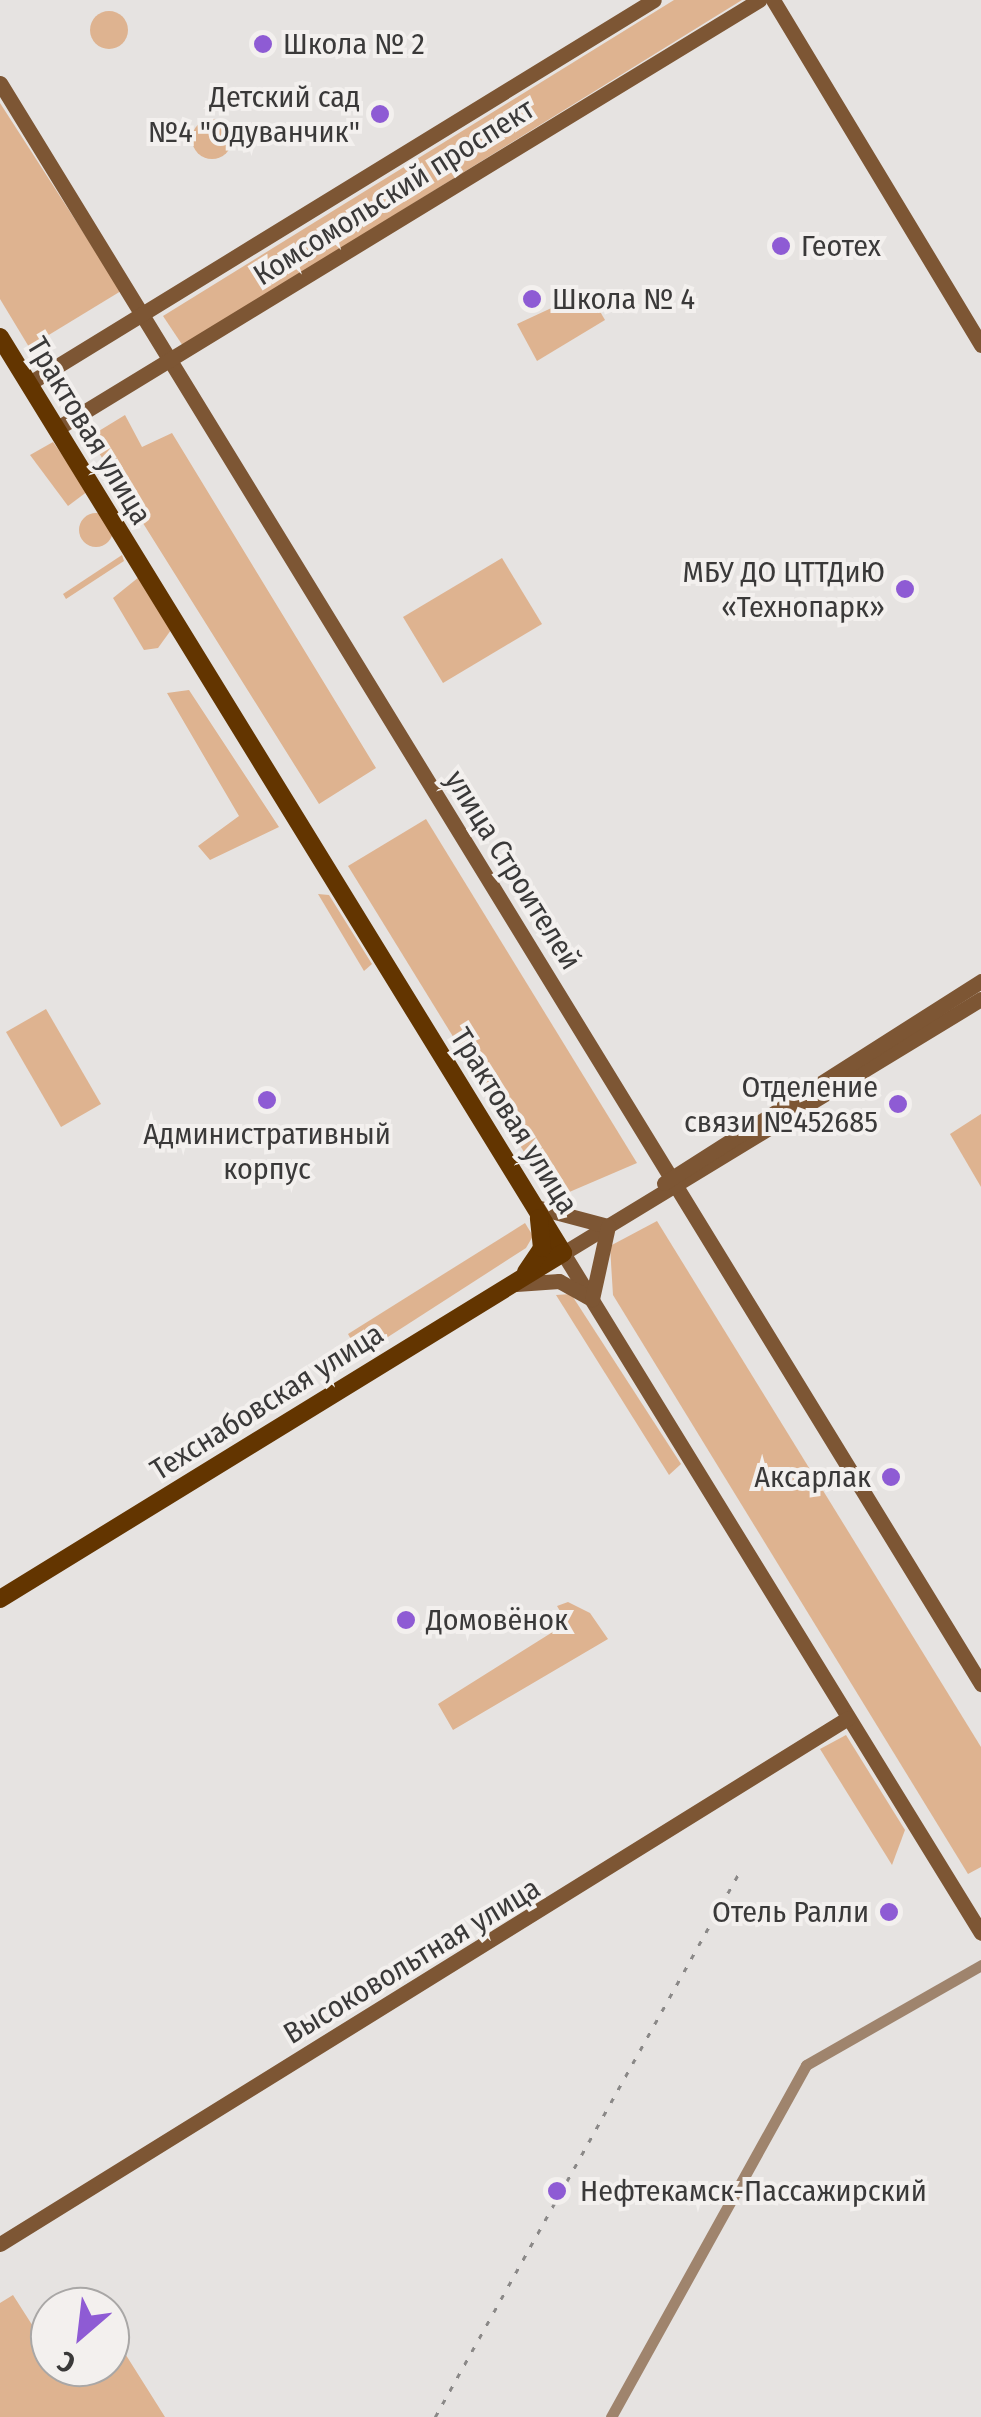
<!DOCTYPE html>
<meta charset="utf-8">
<style>
body{margin:0}
#map{position:relative;width:981px;height:2417px;overflow:hidden;background:#e6e3e1;font-family:"Fira Sans Condensed",sans-serif}
div>[style]{position:absolute}
[style*='--x']{left:calc(var(--x)*1px);top:calc(var(--y)*1px);width:calc(var(--w)*1px);rotate:calc(var(--a)*1deg)}
.green>*{inset:0;background:#deb390}
.round{border-radius:50%}
.street>*{height:11px;margin:-5.5px;padding:0 5.5px;transform-origin:5.5px;border-radius:5.5px;background:#9f846d}
.secondary>*{height:15px;margin:-7.5px;padding:0 7.5px;transform-origin:7.5px;border-radius:7.5px;background:#7d5634}
.primary>*{height:18px;margin:-9px;padding:0 9px;transform-origin:9px;border-radius:9px;background:#633500}
.rail>*{height:2.5px;margin-top:-1.25px;transform-origin:0;background:repeating-linear-gradient(90deg,#8a8887 0 5px,transparent 0 15px)}
.dots>*{width:28px;height:28px;translate:-50% -50%;box-sizing:border-box;border:5px solid #f3f0ee;border-radius:50%}
span{translate:-50% -50%;white-space:nowrap;text-align:center;line-height:1.15;-webkit-text-stroke:8px #f3f0ee;paint-order:stroke}
.poi-label{font-size:30px;color:#3a3939}
.left{translate:0 -50%;text-align:left}
.right{translate:-100% -50%;text-align:right}
.street-label{font-size:30px;color:#3a3939}
.north{position:absolute;left:30px;top:2287px;width:100px;height:100px;box-sizing:border-box;background:#f3f0ee;border:2px solid #a9a7a6;border-radius:50%;rotate:208deg;font-size:28px;font-weight:700;line-height:40px;text-align:center;color:#3a3939}
.north::after{content:'';display:block;margin:auto;width:35px;height:45px;background:#8e5bd4;clip-path:polygon(50% 0,100% 100%,50% 72%,0 100%)}
</style>
<div id="map">
<div class="green">
<div style="clip-path:polygon(674px 0,742px 0,183px 346px,163px 316px)"></div>
<div class="round" style="left:90px;top:11px;width:38px;height:38px"></div>
<div style="clip-path:polygon(0 103px,121px 291px,29px 347px,0 299px)"></div>
<div class="round" style="left:192px;top:119px;width:40px;height:40px"></div>
<div style="clip-path:polygon(588px 291px,605px 320px,537px 361px,517px 324px)"></div>
<div style="clip-path:polygon(125px 415px,142px 447px,172px 433px,376px 768px,319px 804px,89px 437px)"></div>
<div style="clip-path:polygon(53px 442px,88px 491px,68px 506px,30px 455px)"></div>
<div class="round" style="left:79px;top:513px;width:34px;height:34px"></div>
<div style="clip-path:polygon(122px 555px,124px 561px,66px 599px,63px 594px)"></div>
<div style="clip-path:polygon(502px 558px,542px 624px,443px 683px,403px 617px)"></div>
<div style="clip-path:polygon(139px 577px,171px 630px,158px 648px,144px 650px,113px 598px)"></div>
<div style="clip-path:polygon(189px 690px,279px 827px,210px 860px,198px 846px,239px 816px,167px 693px)"></div>
<div style="clip-path:polygon(426px 819px,637px 1163px,553px 1199px,348px 866px)"></div>
<div style="clip-path:polygon(318px 894px,329px 895px,372px 964px,364px 971px)"></div>
<div style="clip-path:polygon(46px 1009px,101px 1104px,61px 1127px,6px 1032px)"></div>
<div style="clip-path:polygon(981px 1114px,981px 1187px,950px 1134px)"></div>
<div style="clip-path:polygon(657px 1221px,981px 1747px,981px 1867px,968px 1874px,613px 1295px,610px 1246px)"></div>
<div style="clip-path:polygon(525px 1223px,533px 1236px,526px 1248px,360px 1355px,348px 1334px)"></div>
<div style="clip-path:polygon(571px 1294px,681px 1464px,669px 1475px,556px 1295px)"></div>
<div style="clip-path:polygon(568px 1602px,590px 1613px,608px 1639px,453px 1730px,438px 1704px,567px 1623px,557px 1606px)"></div>
<div style="clip-path:polygon(846px 1735px,905px 1830px,892px 1865px,820px 1749px)"></div>
<div style="clip-path:polygon(13px 2295px,36px 2331px,50px 2322px,50px 2367px,110px 2367px,119px 2344px,165px 2417px,0 2417px,0 2303px)"></div>
</div>
<div class="street">
<div style="--x:611;--y:2417;--w:402;--a:-61"></div>
<div style="--x:806;--y:2065;--w:202;--a:-29.7"></div>
</div>
<div class="secondary">
<div style="--x:773;--y:0;--w:403;--a:58.9"></div>
<div style="--x:0;--y:83;--w:1878;--a:58.5"></div>
<div style="--x:28;--y:384;--w:734;--a:-31.53"></div>
<div style="--x:56;--y:429;--w:824;--a:-31.39"></div>
<div style="--x:981;--y:999;--w:489;--a:148.7"></div>
<div style="--x:563;--y:1253;--w:798;--a:58.42"></div>
<div style="--x:664;--y:1183;--w:376;--a:-32.5"></div>
<div style="--x:536;--y:1207;--w:74;--a:14.8"></div>
<div style="--x:516;--y:1284;--w:43;--a:-4"></div>
<div style="--x:559;--y:1281;--w:38;--a:29"></div>
<div style="--x:592;--y:1299;--w:75;--a:-77.6"></div>
<div style="--x:0;--y:2244;--w:998;--a:-31.81"></div>
</div>
<div class="primary">
<div style="--x:0;--y:337;--w:1075;--a:58.42"></div>
<div style="--x:563;--y:1253;--w:661;--a:148.43"></div>
<div style="--x:526;--y:1272;--w:29;--a:-56"></div>
<div style="--x:542;--y:1248;--w:30;--a:-96"></div>
</div>
<div class="rail">
<div style="--x:435;--y:2417;--w:625;--a:-60.81"></div>
</div>
<div class="dots">
<div style="left:263px;top:44px;background:#8e5bd4"></div>
<div style="left:380px;top:114px;background:#8e5bd4"></div>
<div style="left:781px;top:246px;background:#8e5bd4"></div>
<div style="left:532px;top:299px;background:#8e5bd4"></div>
<div style="left:905px;top:589px;background:#8e5bd4"></div>
<div style="left:267px;top:1100px;background:#8e5bd4"></div>
<div style="left:898px;top:1104px;background:#8e5bd4"></div>
<div style="left:891px;top:1477px;background:#8e5bd4"></div>
<div style="left:406px;top:1620px;background:#8e5bd4"></div>
<div style="left:889px;top:1912px;background:#8e5bd4"></div>
<div style="left:557px;top:2191px;background:#8e5bd4"></div>
</div>
<div class="poi-label">
<span class="left" style="left:283px;top:44px">Школа № 2</span>
<span class="right" style="left:360px;top:114px">Детский сад<br>№4 "Одуванчик"</span>
<span class="left" style="left:801px;top:246px">Геотех</span>
<span class="left" style="left:552px;top:299px">Школа № 4</span>
<span class="right" style="left:885px;top:589px">МБУ ДО ЦТТДиЮ<br>«Технопарк»</span>
<span class="right" style="left:878px;top:1104px">Отделение<br>связи №452685</span>
<span style="left:267px;top:1151px">Административный<br>корпус</span>
<span class="right" style="left:871px;top:1477px">Аксарлак</span>
<span class="left" style="left:426px;top:1620px">Домовёнок</span>
<span class="right" style="left:869px;top:1912px">Отель Ралли</span>
<span class="left" style="left:580px;top:2191px">Нефтекамск-Пассажирский</span>
</div>
<div class="street-label">
<span style="left:394px;top:192px;rotate:-32deg">Комсомольский проспект</span>
<span style="left:89px;top:431px;rotate:59deg">Трактовая улица</span>
<span style="left:513px;top:870px;rotate:58deg">улица Строителей</span>
<span style="left:514px;top:1121px;rotate:58deg">Трактовая улица</span>
<span style="left:267px;top:1402px;rotate:-32deg">Техснабовская улица</span>
<span style="left:412px;top:1961px;rotate:-31deg">Высоковольтная улица</span>
</div>
<div class="north">С</div>
</div>
